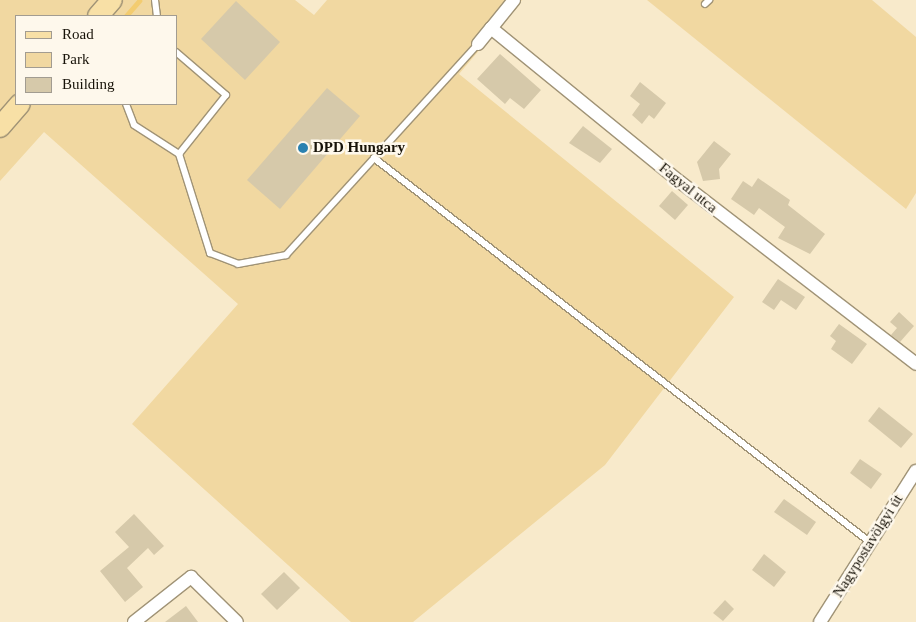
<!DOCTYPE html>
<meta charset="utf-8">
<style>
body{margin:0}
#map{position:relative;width:916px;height:622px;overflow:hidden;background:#f8eacb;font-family:"Times New Roman",serif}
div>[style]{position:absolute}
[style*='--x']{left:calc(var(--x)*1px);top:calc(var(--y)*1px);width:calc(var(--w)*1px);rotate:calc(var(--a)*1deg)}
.green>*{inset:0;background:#f1d8a1}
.stream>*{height:4.5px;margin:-2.25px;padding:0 2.25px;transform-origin:2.25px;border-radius:2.25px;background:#f3cc70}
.building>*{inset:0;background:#d6c9aa}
.roads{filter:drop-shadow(1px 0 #a09376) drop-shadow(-1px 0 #a09376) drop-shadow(0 1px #a09376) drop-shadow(0 -1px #a09376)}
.lane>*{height:6px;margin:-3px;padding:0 3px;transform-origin:3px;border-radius:3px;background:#fff}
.street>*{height:12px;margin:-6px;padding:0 6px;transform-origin:6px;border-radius:6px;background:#fff}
.primary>*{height:20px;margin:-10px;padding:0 10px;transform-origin:10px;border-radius:10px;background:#f8e0a6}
.dots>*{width:14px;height:14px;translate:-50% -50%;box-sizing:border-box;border:2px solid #fef8ec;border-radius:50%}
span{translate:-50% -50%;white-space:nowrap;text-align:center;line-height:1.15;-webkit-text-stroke:5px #fef8ec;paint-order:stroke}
.poi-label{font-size:15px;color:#171208;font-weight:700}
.left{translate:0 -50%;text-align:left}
.street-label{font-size:15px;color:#171208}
.legend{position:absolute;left:15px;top:15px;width:162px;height:90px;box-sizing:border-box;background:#fef8ec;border:1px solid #a29c91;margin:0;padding:6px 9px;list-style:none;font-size:15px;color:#171208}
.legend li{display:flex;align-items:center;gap:10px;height:25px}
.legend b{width:25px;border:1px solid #a29c91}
</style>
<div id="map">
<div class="green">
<div style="clip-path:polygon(evenodd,0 0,295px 0,314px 15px,327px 0,522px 0,459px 74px,734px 297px,605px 465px,413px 622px,351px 622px,132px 424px,238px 304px,44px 132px,0 181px,0 0,16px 16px,176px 16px,176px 104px,16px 104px,16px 16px)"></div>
<div style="clip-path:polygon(647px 0,872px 0,916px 37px,916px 193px,906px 209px)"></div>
</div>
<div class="stream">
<div style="--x:126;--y:16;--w:20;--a:-49"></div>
</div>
<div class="building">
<div style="clip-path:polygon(236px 1px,280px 42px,245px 80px,201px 39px)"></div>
<div style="clip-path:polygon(500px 54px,541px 90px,524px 109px,510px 98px,505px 104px,477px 79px)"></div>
<div style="clip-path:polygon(640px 82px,666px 103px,654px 119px,649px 115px,642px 124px,632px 115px,640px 104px,630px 96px)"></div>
<div style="clip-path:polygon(327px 88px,360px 116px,280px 209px,247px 180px)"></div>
<div style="clip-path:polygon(583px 126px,612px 149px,600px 163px,569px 143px)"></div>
<div style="clip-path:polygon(714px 141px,731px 154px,719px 169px,720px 179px,703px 181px,697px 162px)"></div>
<div style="clip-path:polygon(758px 178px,790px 200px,788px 205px,825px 234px,810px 254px,778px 238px,785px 227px,759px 208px,754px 215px,731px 199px,743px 181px,752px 187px)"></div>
<div style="clip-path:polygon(672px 191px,688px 205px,675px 220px,659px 206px)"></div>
<div style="clip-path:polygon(778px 279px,805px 297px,796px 310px,781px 300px,774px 310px,762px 302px)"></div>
<div style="clip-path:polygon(899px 312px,914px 326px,900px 342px,891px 335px,897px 328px,890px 322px)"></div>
<div style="clip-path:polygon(839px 324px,867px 344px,852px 364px,831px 349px,836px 341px,830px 336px)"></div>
<div style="clip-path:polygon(879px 407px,913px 434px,901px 448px,868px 421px)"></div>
<div style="clip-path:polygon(860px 459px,882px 474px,871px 489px,850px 473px)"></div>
<div style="clip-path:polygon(784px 499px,816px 522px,807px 535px,774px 512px)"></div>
<div style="clip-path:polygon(134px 514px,164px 546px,154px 555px,148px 548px,127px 568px,143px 587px,125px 602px,100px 571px,129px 547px,115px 532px)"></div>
<div style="clip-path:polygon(764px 554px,786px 572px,774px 587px,752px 570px)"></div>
<div style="clip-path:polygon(284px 572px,300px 588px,277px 610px,261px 594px)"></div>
<div style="clip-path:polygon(725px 600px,734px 609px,723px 621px,713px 613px)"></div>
<div style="clip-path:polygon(186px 606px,198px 622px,165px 622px)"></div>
</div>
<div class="roads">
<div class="lane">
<div style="--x:155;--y:0;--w:16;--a:83"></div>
<div style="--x:705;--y:4;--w:6;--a:-45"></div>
<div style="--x:176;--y:52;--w:66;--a:40.7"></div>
<div style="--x:226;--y:95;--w:75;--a:128.5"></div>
<div style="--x:179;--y:154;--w:104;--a:72.6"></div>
<div style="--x:210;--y:253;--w:30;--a:21"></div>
<div style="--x:238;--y:264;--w:49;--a:-10.6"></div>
<div style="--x:286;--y:255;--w:285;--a:-47.7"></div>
<div style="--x:126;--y:104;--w:22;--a:69"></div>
<div style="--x:134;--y:125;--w:54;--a:32.8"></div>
<div style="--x:374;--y:158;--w:629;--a:37.76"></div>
</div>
<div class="street">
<div style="--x:514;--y:0;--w:36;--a:129"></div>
<div style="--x:491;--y:28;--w:244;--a:39.2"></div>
<div style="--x:680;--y:182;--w:298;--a:37.6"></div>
<div style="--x:478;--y:44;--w:21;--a:-51"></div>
<div style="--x:134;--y:622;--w:73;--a:-38.3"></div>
<div style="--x:191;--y:577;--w:64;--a:44.4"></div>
<div style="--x:820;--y:622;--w:179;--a:-57.6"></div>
</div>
<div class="primary">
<div style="--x:98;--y:16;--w:21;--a:-49"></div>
<div style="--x:0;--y:127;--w:30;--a:-49"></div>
</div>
</div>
<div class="dots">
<div style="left:303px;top:148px;background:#2a81b0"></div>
</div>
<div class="poi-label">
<span class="left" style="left:313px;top:148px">DPD Hungary</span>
</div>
<div class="street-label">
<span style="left:688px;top:188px;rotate:39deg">Fagyal utca</span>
<span style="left:868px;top:546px;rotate:-58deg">Nagypostavölgyi út</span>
</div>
<ul class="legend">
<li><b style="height:6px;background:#f8e0a6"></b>Road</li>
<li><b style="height:14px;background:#f1d8a1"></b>Park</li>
<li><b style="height:14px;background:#d6c9aa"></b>Building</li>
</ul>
</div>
